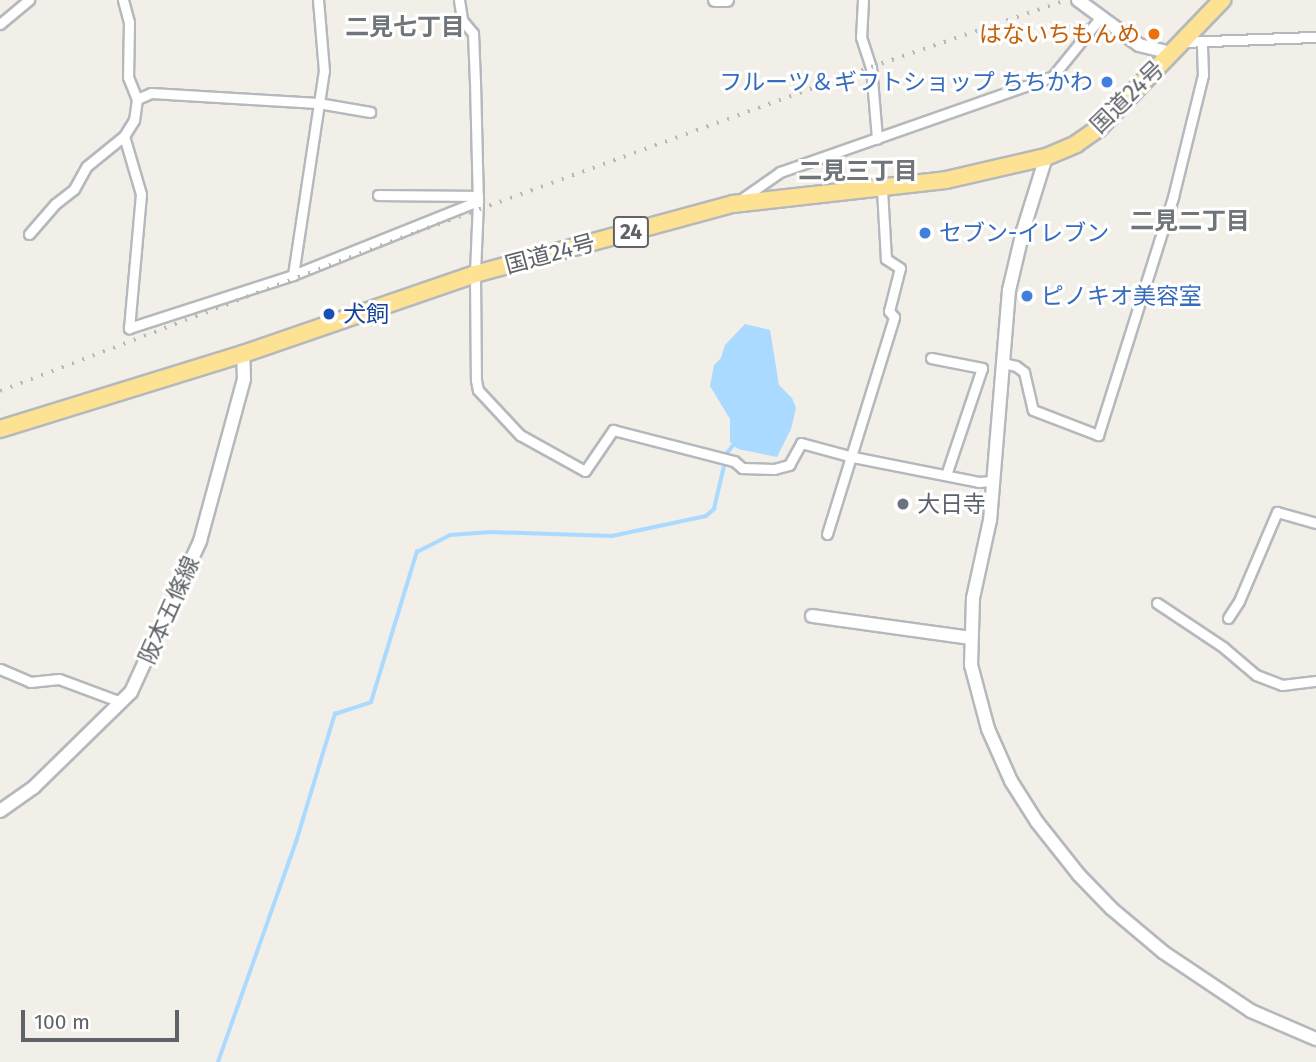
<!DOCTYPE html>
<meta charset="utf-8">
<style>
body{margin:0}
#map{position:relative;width:1316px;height:1062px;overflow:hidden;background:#f1efe8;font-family:"Fira Sans","Noto Sans JP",sans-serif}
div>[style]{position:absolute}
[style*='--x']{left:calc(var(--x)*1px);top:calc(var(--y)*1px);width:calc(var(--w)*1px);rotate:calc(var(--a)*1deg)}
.water>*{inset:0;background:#aadaff}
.stream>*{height:3.5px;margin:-1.75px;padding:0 1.75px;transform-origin:1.75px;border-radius:1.75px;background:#aadaff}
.roads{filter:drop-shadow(2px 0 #b5b8bc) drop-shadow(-2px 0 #b5b8bc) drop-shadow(0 2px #b5b8bc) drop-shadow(0 -2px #b5b8bc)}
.street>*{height:9px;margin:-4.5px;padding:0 4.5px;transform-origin:4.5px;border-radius:4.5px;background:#fff}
.secondary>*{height:12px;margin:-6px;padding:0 6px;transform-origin:6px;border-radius:6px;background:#fff}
.highway>*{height:16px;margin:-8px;padding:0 8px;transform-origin:8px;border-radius:8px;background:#fde293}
.rail>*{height:3.5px;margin-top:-1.75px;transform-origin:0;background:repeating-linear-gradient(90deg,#b6b7b8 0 2px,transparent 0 11px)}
.dots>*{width:19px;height:19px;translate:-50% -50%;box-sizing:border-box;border:4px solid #fff;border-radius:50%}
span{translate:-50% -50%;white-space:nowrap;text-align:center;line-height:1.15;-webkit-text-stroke:6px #fff;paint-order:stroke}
.shield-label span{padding:2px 5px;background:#fff;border:2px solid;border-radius:5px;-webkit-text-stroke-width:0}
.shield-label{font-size:21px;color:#5f6368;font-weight:700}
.food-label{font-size:23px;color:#c56008}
.right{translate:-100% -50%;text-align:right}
.shop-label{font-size:23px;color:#366cbe}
.left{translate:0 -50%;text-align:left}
.street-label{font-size:23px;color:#5f6368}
.transit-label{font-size:23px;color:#164399}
.worship-label{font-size:23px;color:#5b616d}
.neighbourhood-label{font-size:24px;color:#70757a;font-weight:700}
.scale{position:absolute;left:21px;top:1010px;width:158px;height:32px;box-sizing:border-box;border:4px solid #5f6368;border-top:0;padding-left:9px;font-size:21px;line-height:24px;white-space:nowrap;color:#5f6368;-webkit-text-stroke:5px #fff;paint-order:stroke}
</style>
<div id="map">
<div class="water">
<div style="clip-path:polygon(745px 324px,770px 330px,779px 385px,792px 398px,796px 408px,791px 429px,777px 457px,738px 449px,730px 442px,730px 419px,710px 386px,714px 365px,721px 358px,725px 345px)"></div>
</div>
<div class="stream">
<div style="--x:218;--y:1062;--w:233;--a:-70.5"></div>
<div style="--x:296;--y:842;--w:134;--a:-73.1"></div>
<div style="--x:335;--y:714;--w:38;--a:-18"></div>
<div style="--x:371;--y:702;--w:157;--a:-73"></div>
<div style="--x:417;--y:552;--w:37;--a:-27"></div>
<div style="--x:450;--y:535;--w:41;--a:-4.2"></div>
<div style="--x:491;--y:532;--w:121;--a:1.9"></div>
<div style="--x:612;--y:536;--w:96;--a:-12"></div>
<div style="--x:706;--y:516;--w:11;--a:-41"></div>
<div style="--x:714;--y:509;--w:57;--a:-76.9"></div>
<div style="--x:727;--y:453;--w:14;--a:-51"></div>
</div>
<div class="roads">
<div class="street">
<div style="--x:123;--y:0;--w:23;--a:75"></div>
<div style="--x:129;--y:22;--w:55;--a:91"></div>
<div style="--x:128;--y:77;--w:24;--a:68"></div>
<div style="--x:137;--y:99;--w:21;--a:98"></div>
<div style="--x:134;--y:120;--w:19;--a:122"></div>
<div style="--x:124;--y:136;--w:60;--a:73.7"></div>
<div style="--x:141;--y:194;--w:135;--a:95.1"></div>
<div style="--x:129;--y:328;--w:172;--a:-17.9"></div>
<div style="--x:293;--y:275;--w:199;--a:-21.8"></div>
<div style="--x:459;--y:0;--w:20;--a:81"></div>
<div style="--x:462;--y:20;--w:17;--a:50"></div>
<div style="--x:473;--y:33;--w:49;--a:87.7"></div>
<div style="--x:475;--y:82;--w:119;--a:88.6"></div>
<div style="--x:478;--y:201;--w:73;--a:92.4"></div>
<div style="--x:475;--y:274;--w:106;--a:89.5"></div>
<div style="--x:476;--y:380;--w:10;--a:79"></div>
<div style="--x:478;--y:390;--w:62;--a:47"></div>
<div style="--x:520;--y:435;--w:74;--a:29"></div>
<div style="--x:585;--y:471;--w:50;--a:-55.7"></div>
<div style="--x:613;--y:430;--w:125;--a:14.4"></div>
<div style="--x:734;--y:461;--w:11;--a:41"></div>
<div style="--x:742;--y:468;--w:32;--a:2"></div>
<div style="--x:774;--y:469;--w:16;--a:-15"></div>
<div style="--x:789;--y:465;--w:25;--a:-61"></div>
<div style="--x:801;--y:443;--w:54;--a:15.1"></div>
<div style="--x:853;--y:457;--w:128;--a:11.2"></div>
<div style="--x:979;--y:482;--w:13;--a:-4"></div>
<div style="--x:863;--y:0;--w:37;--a:93"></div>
<div style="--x:861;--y:37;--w:32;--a:72"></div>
<div style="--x:871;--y:67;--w:72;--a:85.2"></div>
<div style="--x:0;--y:24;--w:38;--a:-40"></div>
<div style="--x:1183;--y:42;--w:133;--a:-2.2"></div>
<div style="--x:137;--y:99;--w:15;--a:-23"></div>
<div style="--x:151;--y:93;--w:167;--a:3.4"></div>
<div style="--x:318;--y:103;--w:53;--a:9.8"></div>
<div style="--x:378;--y:195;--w:100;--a:0.6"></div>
<div style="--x:740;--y:200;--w:49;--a:-35"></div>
<div style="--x:780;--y:172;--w:288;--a:-19.3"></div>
<div style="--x:1052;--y:77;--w:76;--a:-50.9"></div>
<div style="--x:29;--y:234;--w:40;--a:-49"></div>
<div style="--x:55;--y:204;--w:24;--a:-38"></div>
<div style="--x:74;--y:189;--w:26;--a:-61"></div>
<div style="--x:87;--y:166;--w:48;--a:-39"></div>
<div style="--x:293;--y:275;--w:206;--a:-81.4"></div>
<div style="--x:324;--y:71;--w:71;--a:-94.8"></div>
<div style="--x:931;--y:358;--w:52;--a:11.1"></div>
<div style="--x:982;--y:368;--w:113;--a:108.6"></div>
<div style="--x:1003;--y:363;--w:13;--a:13"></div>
<div style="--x:1016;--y:366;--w:10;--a:37"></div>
<div style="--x:1024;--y:372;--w:39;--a:77"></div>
<div style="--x:1033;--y:410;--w:70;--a:21"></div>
<div style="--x:1098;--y:435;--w:250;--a:-72.5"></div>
<div style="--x:1173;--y:197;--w:126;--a:-76.2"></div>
<div style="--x:1203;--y:75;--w:34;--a:-92"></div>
<div style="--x:827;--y:534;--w:227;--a:-72.8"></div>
<div style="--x:894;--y:317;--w:8;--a:-130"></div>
<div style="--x:889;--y:311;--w:44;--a:-75.7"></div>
<div style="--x:900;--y:268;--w:17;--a:-147"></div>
<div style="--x:886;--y:259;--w:70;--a:-93.3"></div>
<div style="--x:1157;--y:603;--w:79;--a:33.7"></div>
<div style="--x:1223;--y:647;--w:43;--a:40.3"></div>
<div style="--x:1256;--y:675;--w:28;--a:21"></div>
<div style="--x:1282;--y:685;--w:34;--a:-7"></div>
<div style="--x:1228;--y:618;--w:20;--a:-57"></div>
<div style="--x:1239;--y:601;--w:97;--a:-66.9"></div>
<div style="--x:1277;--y:512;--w:41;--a:15.8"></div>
<div style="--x:0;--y:669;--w:33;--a:23"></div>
<div style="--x:30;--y:682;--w:29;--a:-6"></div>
<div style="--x:59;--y:679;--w:66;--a:20.4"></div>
</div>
<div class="secondary">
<div style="--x:715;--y:0;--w:12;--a:0"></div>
<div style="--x:1078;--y:0;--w:76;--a:36.4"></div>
<div style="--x:1139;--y:45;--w:34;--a:14"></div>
<div style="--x:1046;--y:157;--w:77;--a:107.3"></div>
<div style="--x:1023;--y:231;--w:61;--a:103.3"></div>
<div style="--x:1009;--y:290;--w:231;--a:94.7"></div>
<div style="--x:990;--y:520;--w:80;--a:102.3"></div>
<div style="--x:973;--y:598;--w:67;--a:91.7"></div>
<div style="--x:971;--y:665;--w:66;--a:75.1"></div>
<div style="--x:988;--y:729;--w:57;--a:66.1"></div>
<div style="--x:1011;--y:781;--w:49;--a:57.6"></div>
<div style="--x:1037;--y:822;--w:68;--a:51.6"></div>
<div style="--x:1079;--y:875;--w:47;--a:45.9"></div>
<div style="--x:1112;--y:909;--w:67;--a:40.1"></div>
<div style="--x:1163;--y:952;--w:106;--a:33.8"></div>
<div style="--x:1251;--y:1011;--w:71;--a:23.3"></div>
<div style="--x:812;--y:616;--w:160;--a:7.9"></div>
<div style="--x:0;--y:811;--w:42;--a:-35.2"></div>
<div style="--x:34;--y:787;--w:136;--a:-44.4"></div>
<div style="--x:131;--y:692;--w:166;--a:-65.4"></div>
<div style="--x:200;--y:541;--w:168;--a:-74.8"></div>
<div style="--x:244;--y:379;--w:25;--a:-92"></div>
</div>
<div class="highway">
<div style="--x:0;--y:429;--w:254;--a:-17.2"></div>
<div style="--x:243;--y:354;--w:245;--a:-19"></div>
<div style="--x:475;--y:274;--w:267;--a:-15.2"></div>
<div style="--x:733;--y:204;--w:214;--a:-6.4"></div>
<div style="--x:946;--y:180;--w:103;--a:-13"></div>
<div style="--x:1046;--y:157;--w:33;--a:-23"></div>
<div style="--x:1076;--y:144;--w:28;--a:-35"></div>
<div style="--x:1099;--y:128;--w:178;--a:-46.1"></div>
</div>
</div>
<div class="rail">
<div style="--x:0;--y:391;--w:446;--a:-20.9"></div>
<div style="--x:417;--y:232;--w:483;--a:-20"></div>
<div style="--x:871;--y:67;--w:207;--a:-18.9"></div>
</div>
<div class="dots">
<div style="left:1154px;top:34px;background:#e8710a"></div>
<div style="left:1107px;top:82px;background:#3f7fe0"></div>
<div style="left:925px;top:233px;background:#3f7fe0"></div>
<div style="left:1027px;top:296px;background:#3f7fe0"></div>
<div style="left:329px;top:314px;background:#1a4fb4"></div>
<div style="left:903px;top:504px;background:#6b7280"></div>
</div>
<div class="shield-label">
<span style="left:631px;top:232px">24</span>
</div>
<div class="food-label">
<span class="right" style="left:1140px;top:34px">はないちもんめ</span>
</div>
<div class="shop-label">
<span class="right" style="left:1093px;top:82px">フルーツ＆ギフトショップ ちちかわ</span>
<span class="left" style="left:939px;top:233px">セブン-イレブン</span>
<span class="left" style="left:1041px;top:296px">ピノキオ美容室</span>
</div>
<div class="street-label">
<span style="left:1127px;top:97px;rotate:-44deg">国道24号</span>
<span style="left:550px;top:254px;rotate:-15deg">国道24号</span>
<span style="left:169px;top:610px;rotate:-66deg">阪本五條線</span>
</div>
<div class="transit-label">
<span class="left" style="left:343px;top:314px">犬飼</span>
</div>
<div class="worship-label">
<span class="left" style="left:917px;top:504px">大日寺</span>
</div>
<div class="neighbourhood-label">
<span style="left:405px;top:28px">二見七丁目</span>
<span style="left:858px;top:172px">二見三丁目</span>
<span style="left:1190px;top:222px">二見二丁目</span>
</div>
<div class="scale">100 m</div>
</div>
